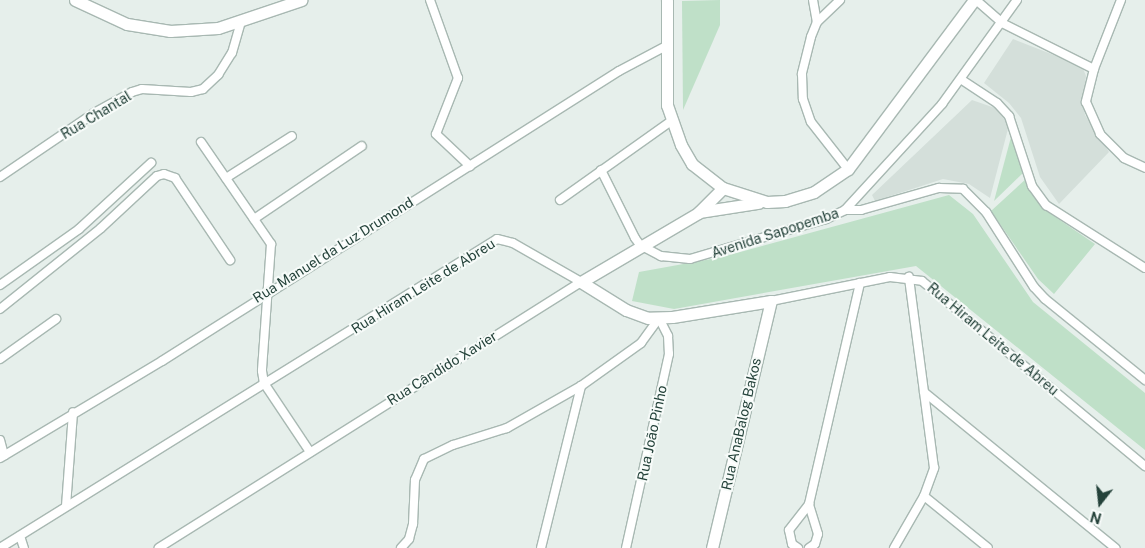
<!DOCTYPE html>
<meta charset="utf-8">
<style>
body{margin:0}
#map{position:relative;width:1145px;height:548px;overflow:hidden;background:#e6efeb;font-family:"Public Sans",sans-serif}
div>[style]{position:absolute}
[style*='--x']{left:calc(var(--x)*1px);top:calc(var(--y)*1px);width:calc(var(--w)*1px);rotate:calc(var(--a)*1deg)}
.built>*{inset:0;background:#d4dfda}
.green>*{inset:0;background:#bfe0c8}
.roads{filter:drop-shadow(1px 0 #a8b8b2) drop-shadow(-1px 0 #a8b8b2) drop-shadow(0 1px #a8b8b2) drop-shadow(0 -1px #a8b8b2)}
.street>*{height:8px;margin:-4px;padding:0 4px;transform-origin:4px;border-radius:4px;background:#fff}
.secondary>*{height:11px;margin:-5.5px;padding:0 5.5px;transform-origin:5.5px;border-radius:5.5px;background:#fff}
span{translate:-50% -50%;white-space:nowrap;text-align:center;line-height:1.15;-webkit-text-stroke:4px #f7fbf9;paint-order:stroke}
.street-label{font-size:14px;color:#24423a}
.north{position:absolute;left:1075px;top:478px;width:50px;height:50px;-webkit-text-stroke:4px #f7fbf9;paint-order:stroke;rotate:196deg;font-size:14px;font-weight:700;line-height:20px;text-align:center;color:#24423a}
.north::after{content:'';display:block;margin:auto;width:18px;height:22px;background:#24423a;clip-path:polygon(50% 0,100% 100%,50% 72%,0 100%)}
</style>
<div id="map">
<div class="built">
<div style="clip-path:polygon(1013px 39px,1082px 66px,1086px 76px,1083px 101px,1085px 115px,1109px 152px,1059px 204px,1040px 177px,1021px 118px,1009px 103px,984px 83px)"></div>
<div style="clip-path:polygon(972px 100px,995px 108px,1009px 125px,990px 198px,969px 184px,943px 179px,875px 201px,872px 195px)"></div>
</div>
<div class="green">
<div style="clip-path:polygon(720px 0,720px 25px,683px 110px,682px 1px)"></div>
<div style="clip-path:polygon(1011px 137px,1024px 172px,994px 201px)"></div>
<div style="clip-path:polygon(1027px 178px,1032px 192px,1048px 212px,1095px 244px,1054px 294px,1038px 279px,991px 211px)"></div>
<div style="clip-path:polygon(949px 195px,973px 214px,1033px 302px,1145px 393px,1145px 450px,916px 266px,674px 309px,632px 301px,639px 272px,722px 257px)"></div>
</div>
<div class="roads">
<div class="street">
<div style="--x:430;--y:0;--w:83;--a:70.3"></div>
<div style="--x:458;--y:78;--w:60;--a:111.4"></div>
<div style="--x:436;--y:134;--w:47;--a:43.3"></div>
<div style="--x:813;--y:0;--w:22;--a:80"></div>
<div style="--x:840;--y:0;--w:32;--a:136"></div>
<div style="--x:817;--y:22;--w:16;--a:112"></div>
<div style="--x:811;--y:37;--w:38;--a:104"></div>
<div style="--x:802;--y:74;--w:25;--a:88"></div>
<div style="--x:803;--y:99;--w:24;--a:71"></div>
<div style="--x:811;--y:122;--w:60;--a:51.8"></div>
<div style="--x:976;--y:0;--w:35;--a:41"></div>
<div style="--x:1002;--y:23;--w:103;--a:26.6"></div>
<div style="--x:1121;--y:0;--w:74;--a:111.4"></div>
<div style="--x:1094;--y:69;--w:34;--a:104"></div>
<div style="--x:1086;--y:102;--w:35;--a:66"></div>
<div style="--x:1100;--y:134;--w:34;--a:45"></div>
<div style="--x:1124;--y:158;--w:23;--a:25"></div>
<div style="--x:962;--y:80;--w:42;--a:33.3"></div>
<div style="--x:997;--y:103;--w:18;--a:47"></div>
<div style="--x:1009;--y:116;--w:74;--a:71.8"></div>
<div style="--x:1032;--y:186;--w:24;--a:54"></div>
<div style="--x:1046;--y:205;--w:117;--a:32.5"></div>
<div style="--x:201;--y:142;--w:124;--a:55.5"></div>
<div style="--x:271;--y:244;--w:127;--a:94.1"></div>
<div style="--x:262;--y:371;--w:12;--a:81"></div>
<div style="--x:264;--y:383;--w:83;--a:56.3"></div>
<div style="--x:601;--y:170;--w:76;--a:63.4"></div>
<div style="--x:635;--y:238;--w:9;--a:54"></div>
<div style="--x:640;--y:245;--w:24;--a:28"></div>
<div style="--x:661;--y:256;--w:29;--a:6"></div>
<div style="--x:690;--y:259;--w:142;--a:-16.4"></div>
<div style="--x:826;--y:219;--w:21;--a:-25"></div>
<div style="--x:845;--y:210;--w:144;--a:-47.5"></div>
<div style="--x:942;--y:104;--w:128;--a:-54.2"></div>
<div style="--x:0;--y:177;--w:114;--a:-34.2"></div>
<div style="--x:94;--y:113;--w:43;--a:-28.9"></div>
<div style="--x:132;--y:92;--w:10;--a:-17"></div>
<div style="--x:142;--y:89;--w:49;--a:3.5"></div>
<div style="--x:191;--y:92;--w:12;--a:-14"></div>
<div style="--x:203;--y:89;--w:21;--a:-43"></div>
<div style="--x:218;--y:75;--w:26;--a:-58"></div>
<div style="--x:232;--y:53;--w:32;--a:-74"></div>
<div style="--x:226;--y:178;--w:78;--a:-32.5"></div>
<div style="--x:560;--y:200;--w:136;--a:-35.4"></div>
<div style="--x:845;--y:210;--w:16;--a:0"></div>
<div style="--x:861;--y:210;--w:81;--a:-15.8"></div>
<div style="--x:939;--y:188;--w:24;--a:2"></div>
<div style="--x:963;--y:189;--w:33;--a:45"></div>
<div style="--x:986;--y:212;--w:89;--a:57.4"></div>
<div style="--x:1034;--y:287;--w:16;--a:47"></div>
<div style="--x:1045;--y:299;--w:129;--a:39"></div>
<div style="--x:254;--y:219;--w:130;--a:-34.1"></div>
<div style="--x:0;--y:285;--w:97;--a:-35.3"></div>
<div style="--x:79;--y:229;--w:98;--a:-42.5"></div>
<div style="--x:771;--y:301;--w:121;--a:-11.4"></div>
<div style="--x:890;--y:277;--w:32;--a:7"></div>
<div style="--x:922;--y:281;--w:290;--a:39.7"></div>
<div style="--x:0;--y:309;--w:129;--a:-38.7"></div>
<div style="--x:101;--y:228;--w:76;--a:-42.9"></div>
<div style="--x:157;--y:176;--w:7;--a:-16"></div>
<div style="--x:164;--y:174;--w:12;--a:20"></div>
<div style="--x:175;--y:178;--w:99;--a:56.1"></div>
<div style="--x:0;--y:359;--w:69;--a:-35.5"></div>
<div style="--x:924;--y:392;--w:247;--a:39.2"></div>
<div style="--x:0;--y:440;--w:16;--a:75"></div>
<div style="--x:0;--y:458;--w:189;--a:-30.9"></div>
<div style="--x:162;--y:361;--w:541;--a:-32.4"></div>
<div style="--x:619;--y:71;--w:55;--a:-28"></div>
<div style="--x:924;--y:496;--w:82;--a:39.1"></div>
<div style="--x:809;--y:504;--w:227;--a:-77"></div>
<div style="--x:66;--y:506;--w:94;--a:-85.7"></div>
<div style="--x:20;--y:536;--w:13;--a:72"></div>
<div style="--x:0;--y:548;--w:585;--a:-31.87"></div>
<div style="--x:497;--y:239;--w:16;--a:14"></div>
<div style="--x:513;--y:243;--w:78;--a:29.8"></div>
<div style="--x:581;--y:282;--w:499;--a:147.8"></div>
<div style="--x:401;--y:548;--w:12;--a:-48"></div>
<div style="--x:409;--y:539;--w:16;--a:-75"></div>
<div style="--x:413;--y:524;--w:44;--a:-87.4"></div>
<div style="--x:415;--y:480;--w:23;--a:-67"></div>
<div style="--x:424;--y:459;--w:32;--a:-26"></div>
<div style="--x:453;--y:445;--w:57;--a:-17.5"></div>
<div style="--x:507;--y:428;--w:85;--a:-29.6"></div>
<div style="--x:581;--y:386;--w:74;--a:-35.6"></div>
<div style="--x:641;--y:343;--w:31;--a:-54"></div>
<div style="--x:659;--y:318;--w:20;--a:63"></div>
<div style="--x:668;--y:336;--w:18;--a:87"></div>
<div style="--x:669;--y:354;--w:199;--a:102.5"></div>
<div style="--x:541;--y:548;--w:167;--a:-76.1"></div>
<div style="--x:798;--y:548;--w:7;--a:-146"></div>
<div style="--x:792;--y:544;--w:14;--a:-102"></div>
<div style="--x:789;--y:530;--w:33;--a:-52"></div>
<div style="--x:809;--y:548;--w:7;--a:-34"></div>
<div style="--x:815;--y:544;--w:10;--a:-73"></div>
<div style="--x:818;--y:534;--w:31;--a:-107"></div>
<div style="--x:894;--y:548;--w:60;--a:-60"></div>
<div style="--x:924;--y:496;--w:30;--a:-70"></div>
<div style="--x:934;--y:468;--w:193;--a:-97.5"></div>
</div>
<div class="secondary">
<div style="--x:75;--y:0;--w:57;--a:24.8"></div>
<div style="--x:127;--y:24;--w:44;--a:9.2"></div>
<div style="--x:170;--y:31;--w:48;--a:-3.6"></div>
<div style="--x:218;--y:28;--w:88;--a:-18.6"></div>
<div style="--x:667;--y:0;--w:105;--a:90"></div>
<div style="--x:667;--y:105;--w:42;--a:70.7"></div>
<div style="--x:681;--y:145;--w:22;--a:60"></div>
<div style="--x:692;--y:164;--w:39;--a:38"></div>
<div style="--x:723;--y:188;--w:46;--a:17.7"></div>
<div style="--x:767;--y:202;--w:18;--a:-3"></div>
<div style="--x:785;--y:201;--w:30;--a:-17"></div>
<div style="--x:814;--y:192;--w:41;--a:-34.1"></div>
<div style="--x:848;--y:169;--w:211;--a:-53.3"></div>
<div style="--x:699;--y:212;--w:60;--a:-8.7"></div>
<div style="--x:712;--y:548;--w:254;--a:-76.6"></div>
<div style="--x:771;--y:301;--w:100;--a:170.8"></div>
<div style="--x:672;--y:317;--w:24;--a:178"></div>
<div style="--x:648;--y:318;--w:23;--a:-160"></div>
<div style="--x:626;--y:310;--w:53;--a:-148.1"></div>
<div style="--x:581;--y:282;--w:136;--a:-30.5"></div>
<div style="--x:698;--y:213;--w:35;--a:-45"></div>
</div>
</div>
<div class="street-label">
<span style="left:96px;top:115px;rotate:-31deg">Rua Chantal</span>
<span style="left:775px;top:233px;rotate:-18deg">Avenida Sapopemba</span>
<span style="left:333px;top:250px;rotate:-32deg">Rua Manuel da Luz Drumond</span>
<span style="left:423px;top:286px;rotate:-32deg">Rua Hiram Leite de Abreu</span>
<span style="left:993px;top:339px;rotate:40deg">Rua Hiram Leite de Abreu</span>
<span style="left:442px;top:368px;rotate:-32deg">Rua Cândido Xavier</span>
<span style="left:741px;top:424px;rotate:-77deg">Rua AnaBalog Bakos</span>
<span style="left:652px;top:433px;rotate:-78deg">Rua João Pinho</span>
</div>
<div class="north">N</div>
</div>
